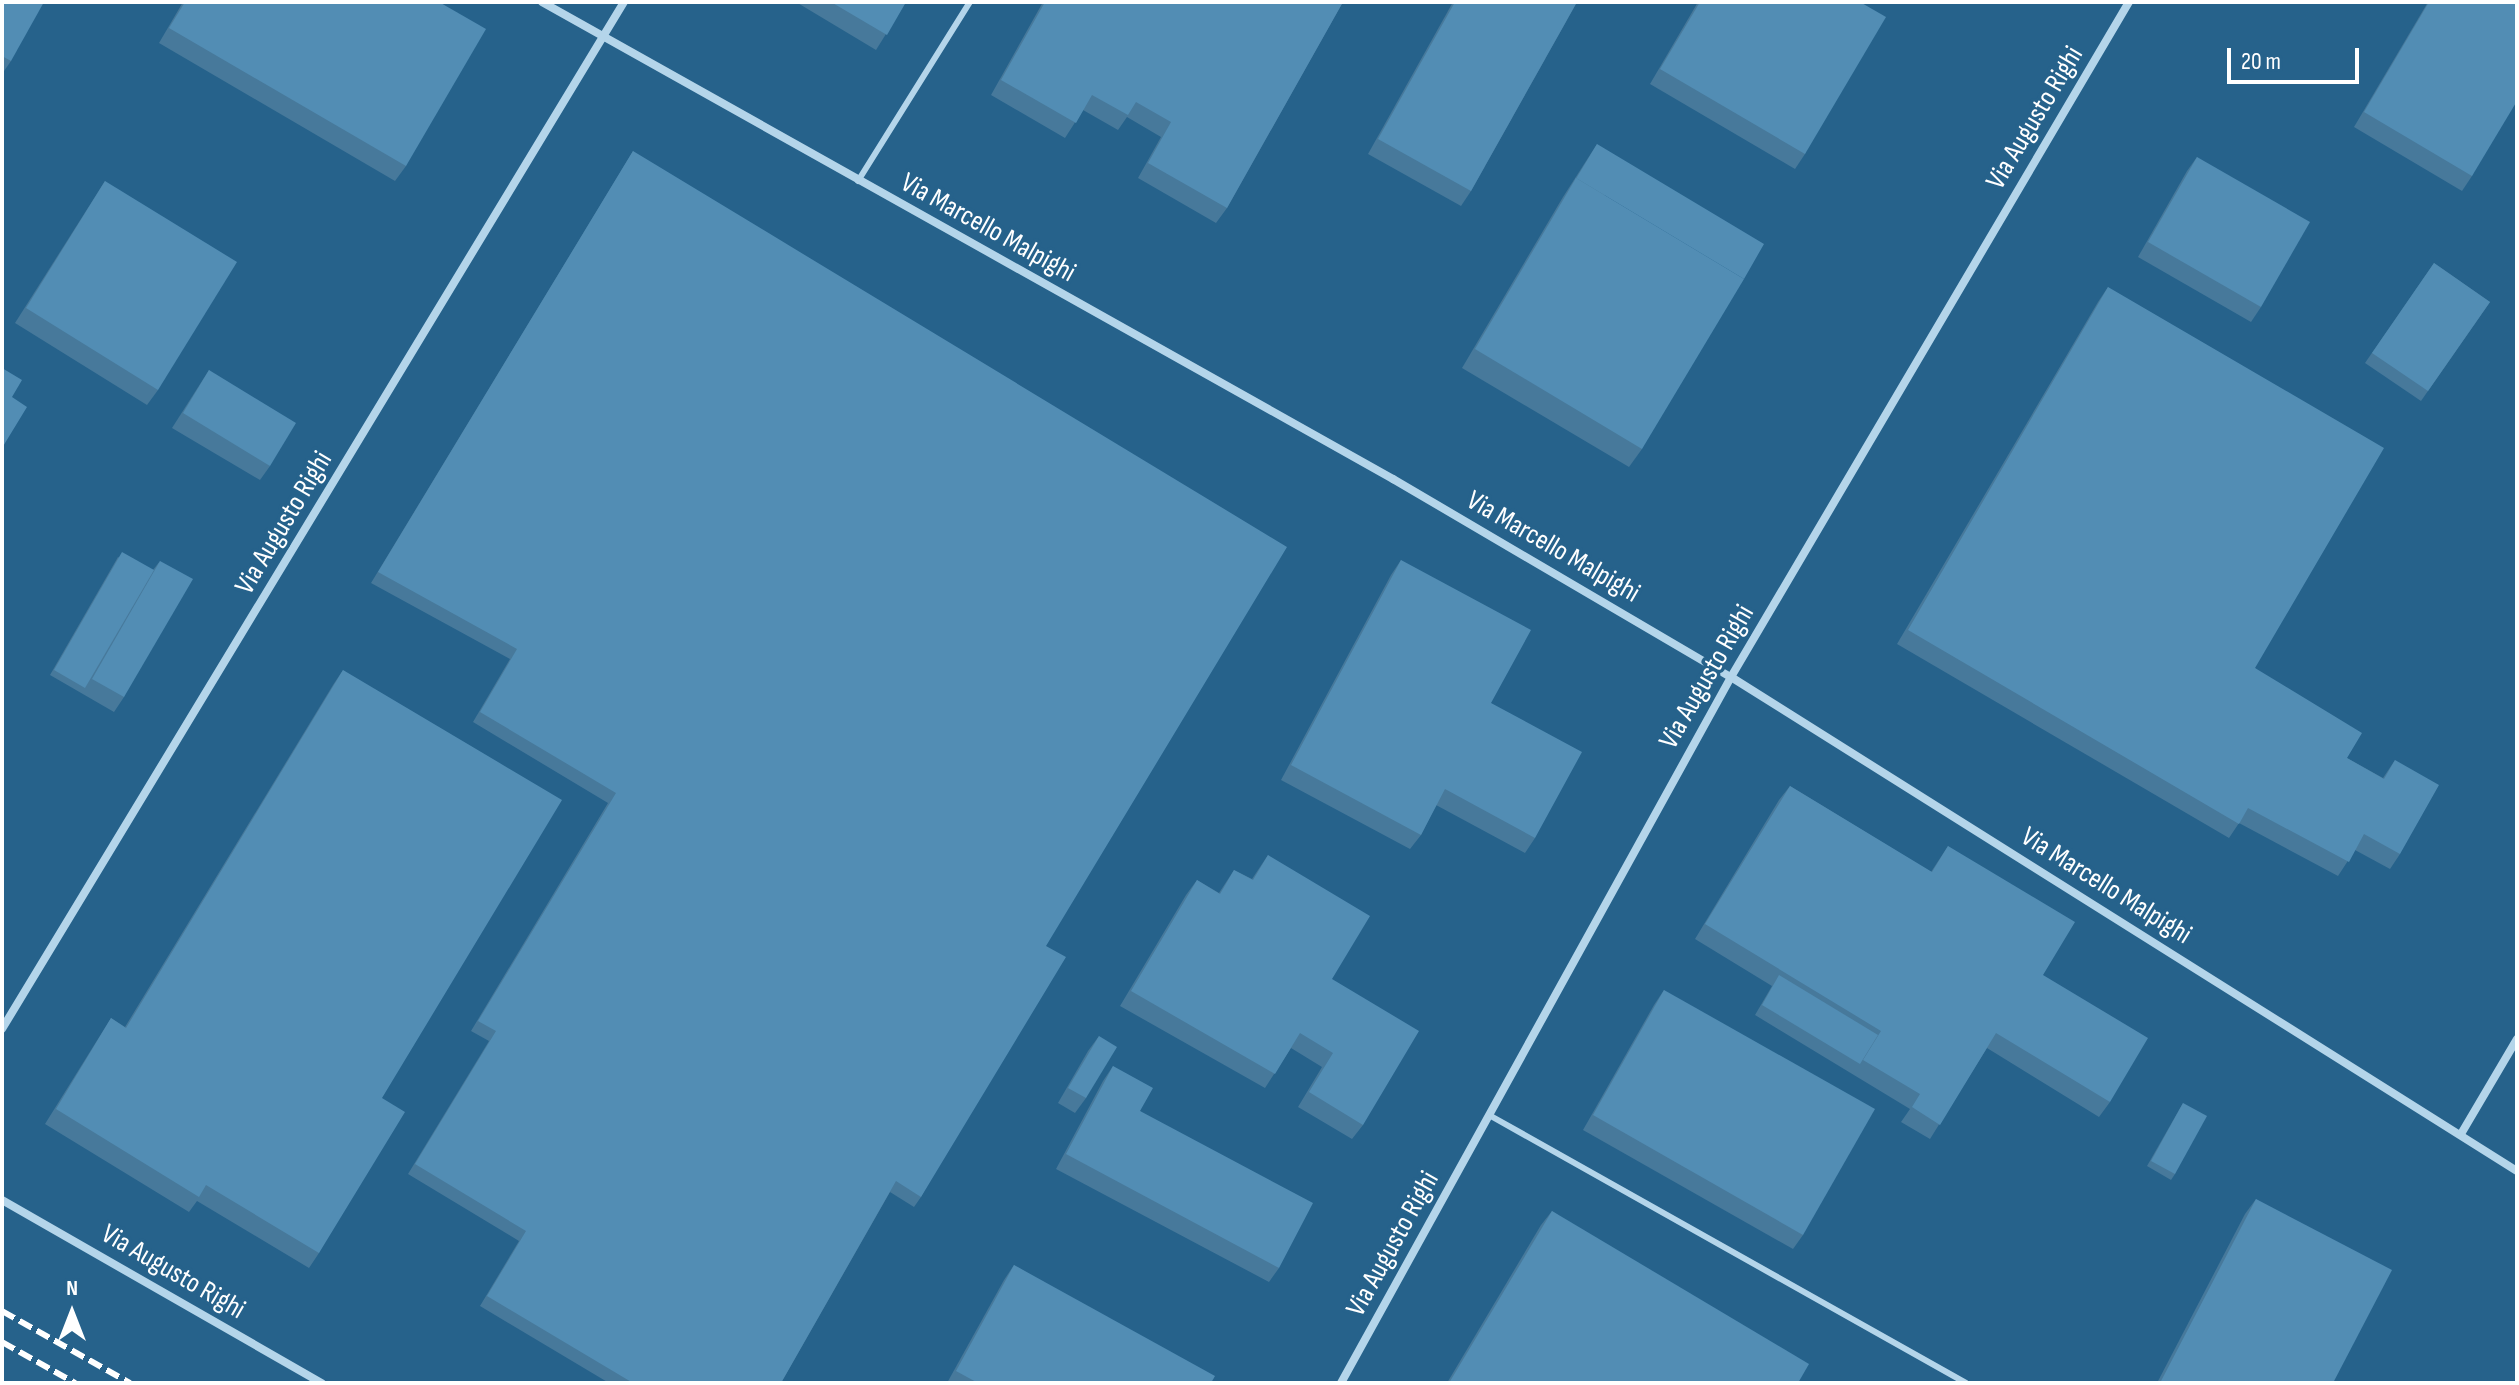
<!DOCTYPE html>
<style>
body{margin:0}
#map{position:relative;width:2519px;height:1385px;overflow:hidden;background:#26628b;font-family:"Sofia Sans Condensed",sans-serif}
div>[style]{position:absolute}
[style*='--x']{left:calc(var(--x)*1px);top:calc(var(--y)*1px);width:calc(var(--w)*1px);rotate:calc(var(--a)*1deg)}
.service>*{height:6px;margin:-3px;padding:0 3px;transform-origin:3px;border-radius:3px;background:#b4d5ea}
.minor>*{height:8px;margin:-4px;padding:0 4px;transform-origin:4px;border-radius:4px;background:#b4d5ea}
.rail>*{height:6px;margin-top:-3px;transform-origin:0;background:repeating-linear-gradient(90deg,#fff 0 14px,transparent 0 20px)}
.wall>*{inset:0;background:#47799b}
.building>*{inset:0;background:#528db4}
span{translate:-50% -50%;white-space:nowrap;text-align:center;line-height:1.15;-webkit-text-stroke:7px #26628b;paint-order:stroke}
.street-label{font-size:28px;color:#fff}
.frame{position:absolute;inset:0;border:4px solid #fff;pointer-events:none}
.north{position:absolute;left:32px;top:1273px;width:80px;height:80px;-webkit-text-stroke:6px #26628b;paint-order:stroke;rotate:0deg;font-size:22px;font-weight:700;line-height:32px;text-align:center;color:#fff}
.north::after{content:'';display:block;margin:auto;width:28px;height:36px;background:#fff;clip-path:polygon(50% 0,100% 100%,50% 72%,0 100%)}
.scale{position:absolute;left:2227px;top:48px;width:132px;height:36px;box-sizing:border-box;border:4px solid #fff;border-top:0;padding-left:10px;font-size:24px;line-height:28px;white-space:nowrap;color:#fff;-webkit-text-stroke:6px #26628b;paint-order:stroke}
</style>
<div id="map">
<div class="service">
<div style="--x:858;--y:181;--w:211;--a:-58"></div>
<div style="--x:1489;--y:1115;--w:547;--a:29.33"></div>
</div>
<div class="minor">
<div style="--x:542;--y:2;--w:976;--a:29.27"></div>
<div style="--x:1393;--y:479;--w:392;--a:30.4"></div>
<div style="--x:1731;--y:677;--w:928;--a:32.15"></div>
<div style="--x:2;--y:1029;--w:1201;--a:-58.8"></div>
<div style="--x:2461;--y:1134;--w:110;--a:-59.5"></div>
<div style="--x:2;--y:1200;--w:369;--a:29.8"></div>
<div style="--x:1341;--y:1383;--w:807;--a:-61.08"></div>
<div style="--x:1731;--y:677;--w:784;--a:-59.48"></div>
</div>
<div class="rail">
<div style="--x:2;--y:1311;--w:147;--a:29.4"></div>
<div style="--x:2;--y:1342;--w:84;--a:29.3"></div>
</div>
<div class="wall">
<div style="clip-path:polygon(2px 2px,11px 61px,2px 74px)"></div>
<div style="clip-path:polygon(183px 2px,439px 2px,406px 166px,395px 181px,159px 43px)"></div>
<div style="clip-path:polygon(796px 2px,906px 2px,876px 50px)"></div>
<div style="clip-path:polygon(1043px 2px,1343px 2px,1227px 208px,1216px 223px,1138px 178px,1161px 137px,1127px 117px,1118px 130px,1083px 110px,1065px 138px,991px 95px)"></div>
<div style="clip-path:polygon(1453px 2px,1577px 2px,1471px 191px,1461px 206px,1368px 154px)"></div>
<div style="clip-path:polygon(1698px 2px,1860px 2px,1805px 154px,1795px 169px,1650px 84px)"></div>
<div style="clip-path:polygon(2428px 2px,2517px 2px,2472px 176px,2462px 191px,2354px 127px)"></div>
<div style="clip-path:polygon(1597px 144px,1642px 449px,1629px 467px,1462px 368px,1563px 197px)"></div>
<div style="clip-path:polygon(633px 151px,1046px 946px,921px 1197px,914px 1207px,890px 1192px,781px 1383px,609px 1383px,480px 1306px,519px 1241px,408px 1174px,489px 1041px,471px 1031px,608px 803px,473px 722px,510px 659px,371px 583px)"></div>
<div style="clip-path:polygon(2197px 157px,2261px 307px,2251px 322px,2138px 257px,2187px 171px)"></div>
<div style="clip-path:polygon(105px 181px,158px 390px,147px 405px,15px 323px)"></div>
<div style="clip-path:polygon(2434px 263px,2490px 302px,2421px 401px,2365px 363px)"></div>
<div style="clip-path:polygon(2108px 287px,2255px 668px,2347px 758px,2383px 778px,2395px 760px,2400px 854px,2390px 869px,2355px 850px,2338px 876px,2239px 823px,2229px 838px,1897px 644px,2098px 302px)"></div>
<div style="clip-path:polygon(209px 370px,270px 466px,260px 480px,172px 428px)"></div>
<div style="clip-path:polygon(118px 557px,153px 570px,160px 561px,124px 697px,114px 712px,50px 675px)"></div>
<div style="clip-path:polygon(1401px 560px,1491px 703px,1535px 838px,1525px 853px,1436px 805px,1421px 835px,1410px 849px,1281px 780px,1391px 575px)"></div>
<div style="clip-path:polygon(343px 670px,382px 1098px,319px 1253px,309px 1268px,197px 1201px,189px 1212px,45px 1124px,111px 1018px,125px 1027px,333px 685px)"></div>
<div style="clip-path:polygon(1790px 786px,1931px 872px,1948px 846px,2110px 1102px,2099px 1117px,1987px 1048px,1930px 1139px,1901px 1122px,1910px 1109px,1755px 1015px,1772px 986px,1695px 939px,1779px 800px)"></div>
<div style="clip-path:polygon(1268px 855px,1332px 979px,1363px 1125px,1352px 1139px,1298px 1107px,1322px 1067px,1291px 1048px,1265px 1088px,1120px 1006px,1186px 895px,1197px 880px,1219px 893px,1234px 870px,1252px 879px)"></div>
<div style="clip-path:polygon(1664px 990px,1803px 1235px,1793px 1249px,1583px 1130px,1654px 1005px)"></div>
<div style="clip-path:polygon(1099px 1036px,1086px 1098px,1075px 1113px,1058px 1103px,1088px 1051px)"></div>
<div style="clip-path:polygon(1113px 1066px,1140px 1111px,1279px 1268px,1269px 1282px,1056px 1169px,1103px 1081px)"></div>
<div style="clip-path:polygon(2183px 1103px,2175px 1174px,2171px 1180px,2147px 1166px)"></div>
<div style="clip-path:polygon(2256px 1199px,2333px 1383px,2157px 1383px,2245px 1214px)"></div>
<div style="clip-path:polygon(1552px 1211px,1798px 1383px,1447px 1383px,1541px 1225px)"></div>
<div style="clip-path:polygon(1014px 1265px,1211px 1383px,947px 1383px,1004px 1280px)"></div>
</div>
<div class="building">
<div style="clip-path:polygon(2px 2px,44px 2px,11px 61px,2px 56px)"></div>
<div style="clip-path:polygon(185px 2px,439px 2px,486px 29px,406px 166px,169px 28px)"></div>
<div style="clip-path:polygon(831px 2px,906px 2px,887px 35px)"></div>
<div style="clip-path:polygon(1045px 2px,1343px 2px,1227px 208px,1148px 163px,1171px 122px,1136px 102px,1128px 115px,1092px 95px,1076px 123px,1001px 80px)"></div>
<div style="clip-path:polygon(1455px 2px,1577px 2px,1471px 191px,1378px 139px)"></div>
<div style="clip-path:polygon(1700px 2px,1860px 2px,1886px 17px,1805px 154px,1660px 69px)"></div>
<div style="clip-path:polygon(2429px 2px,2517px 2px,2517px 101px,2472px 176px,2364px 112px)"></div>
<div style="clip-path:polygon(1597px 144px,1764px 244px,1744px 279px,1576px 178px,1574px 182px)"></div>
<div style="clip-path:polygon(633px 151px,1287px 547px,1046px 946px,1066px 957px,921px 1197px,896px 1181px,781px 1383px,633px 1383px,487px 1296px,526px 1231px,415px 1164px,496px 1031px,478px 1021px,616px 793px,480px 712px,517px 649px,378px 572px)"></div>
<div style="clip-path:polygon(2197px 157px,2310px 222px,2261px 307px,2148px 242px)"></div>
<div style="clip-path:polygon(1576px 178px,1744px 279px,1642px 449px,1475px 349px)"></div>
<div style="clip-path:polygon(105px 181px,237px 262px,158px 390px,26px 308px)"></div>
<div style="clip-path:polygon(2434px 263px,2490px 302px,2428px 391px,2372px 353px)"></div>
<div style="clip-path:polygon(2108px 287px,2384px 448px,2255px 668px,2362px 733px,2347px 758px,2384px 779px,2395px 760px,2439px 785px,2400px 854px,2364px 834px,2349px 862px,2248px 808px,2239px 824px,1908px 630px)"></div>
<div style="clip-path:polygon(2px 368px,22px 380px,12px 397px,27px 407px,2px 448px)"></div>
<div style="clip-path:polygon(209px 370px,296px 423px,270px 466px,183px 413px)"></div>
<div style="clip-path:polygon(122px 552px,154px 570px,85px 688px,54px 670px)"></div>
<div style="clip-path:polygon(1401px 560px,1531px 630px,1491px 703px,1582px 752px,1535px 838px,1445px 789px,1421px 835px,1291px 765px)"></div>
<div style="clip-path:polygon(160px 561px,193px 579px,124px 697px,92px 679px)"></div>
<div style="clip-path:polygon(343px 670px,562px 800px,382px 1098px,405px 1112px,319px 1253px,206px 1185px,199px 1197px,56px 1109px,111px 1018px,126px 1028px)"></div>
<div style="clip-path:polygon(1790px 786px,1932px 872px,1948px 846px,2075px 922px,2043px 975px,2148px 1038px,2110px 1102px,1996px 1033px,1940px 1125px,1912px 1107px,1920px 1094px,1863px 1060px,1881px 1031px,1705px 924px)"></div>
<div style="clip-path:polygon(1268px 855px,1370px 916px,1332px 979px,1419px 1031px,1363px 1125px,1309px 1092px,1333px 1053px,1300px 1033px,1275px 1074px,1131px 991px,1197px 880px,1220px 894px,1234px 870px,1253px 880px)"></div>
<div style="clip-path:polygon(1779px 975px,1878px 1035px,1860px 1064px,1762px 1005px)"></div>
<div style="clip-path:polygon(1664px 990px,1875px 1109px,1803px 1235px,1593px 1115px)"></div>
<div style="clip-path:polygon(1099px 1036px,1117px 1047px,1086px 1098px,1068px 1088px)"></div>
<div style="clip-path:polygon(1113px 1066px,1153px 1088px,1140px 1111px,1313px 1203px,1279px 1268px,1066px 1154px)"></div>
<div style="clip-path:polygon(2183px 1103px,2207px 1116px,2175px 1174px,2151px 1161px)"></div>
<div style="clip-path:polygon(2256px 1199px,2392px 1270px,2333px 1383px,2160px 1383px)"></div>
<div style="clip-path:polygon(1552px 1211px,1809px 1364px,1798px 1383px,1449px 1383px)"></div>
<div style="clip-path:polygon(1014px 1265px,1215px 1376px,1211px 1383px,978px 1383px,956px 1371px)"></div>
</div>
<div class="street-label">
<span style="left:2035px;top:118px;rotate:-59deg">Via Augusto Righi</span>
<span style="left:988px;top:228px;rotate:29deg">Via Marcello Malpighi</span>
<span style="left:284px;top:523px;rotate:-59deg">Via Augusto Righi</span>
<span style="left:1553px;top:547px;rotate:30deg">Via Marcello Malpighi</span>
<span style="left:1707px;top:677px;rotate:-60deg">Via Augusto Righi</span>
<span style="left:2106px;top:886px;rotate:32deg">Via Marcello Malpighi</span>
<span style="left:1393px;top:1244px;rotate:-61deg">Via Augusto Righi</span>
<span style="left:173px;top:1272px;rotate:30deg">Via Augusto Righi</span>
</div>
<div class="frame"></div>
<div class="north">N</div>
<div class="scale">20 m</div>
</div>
